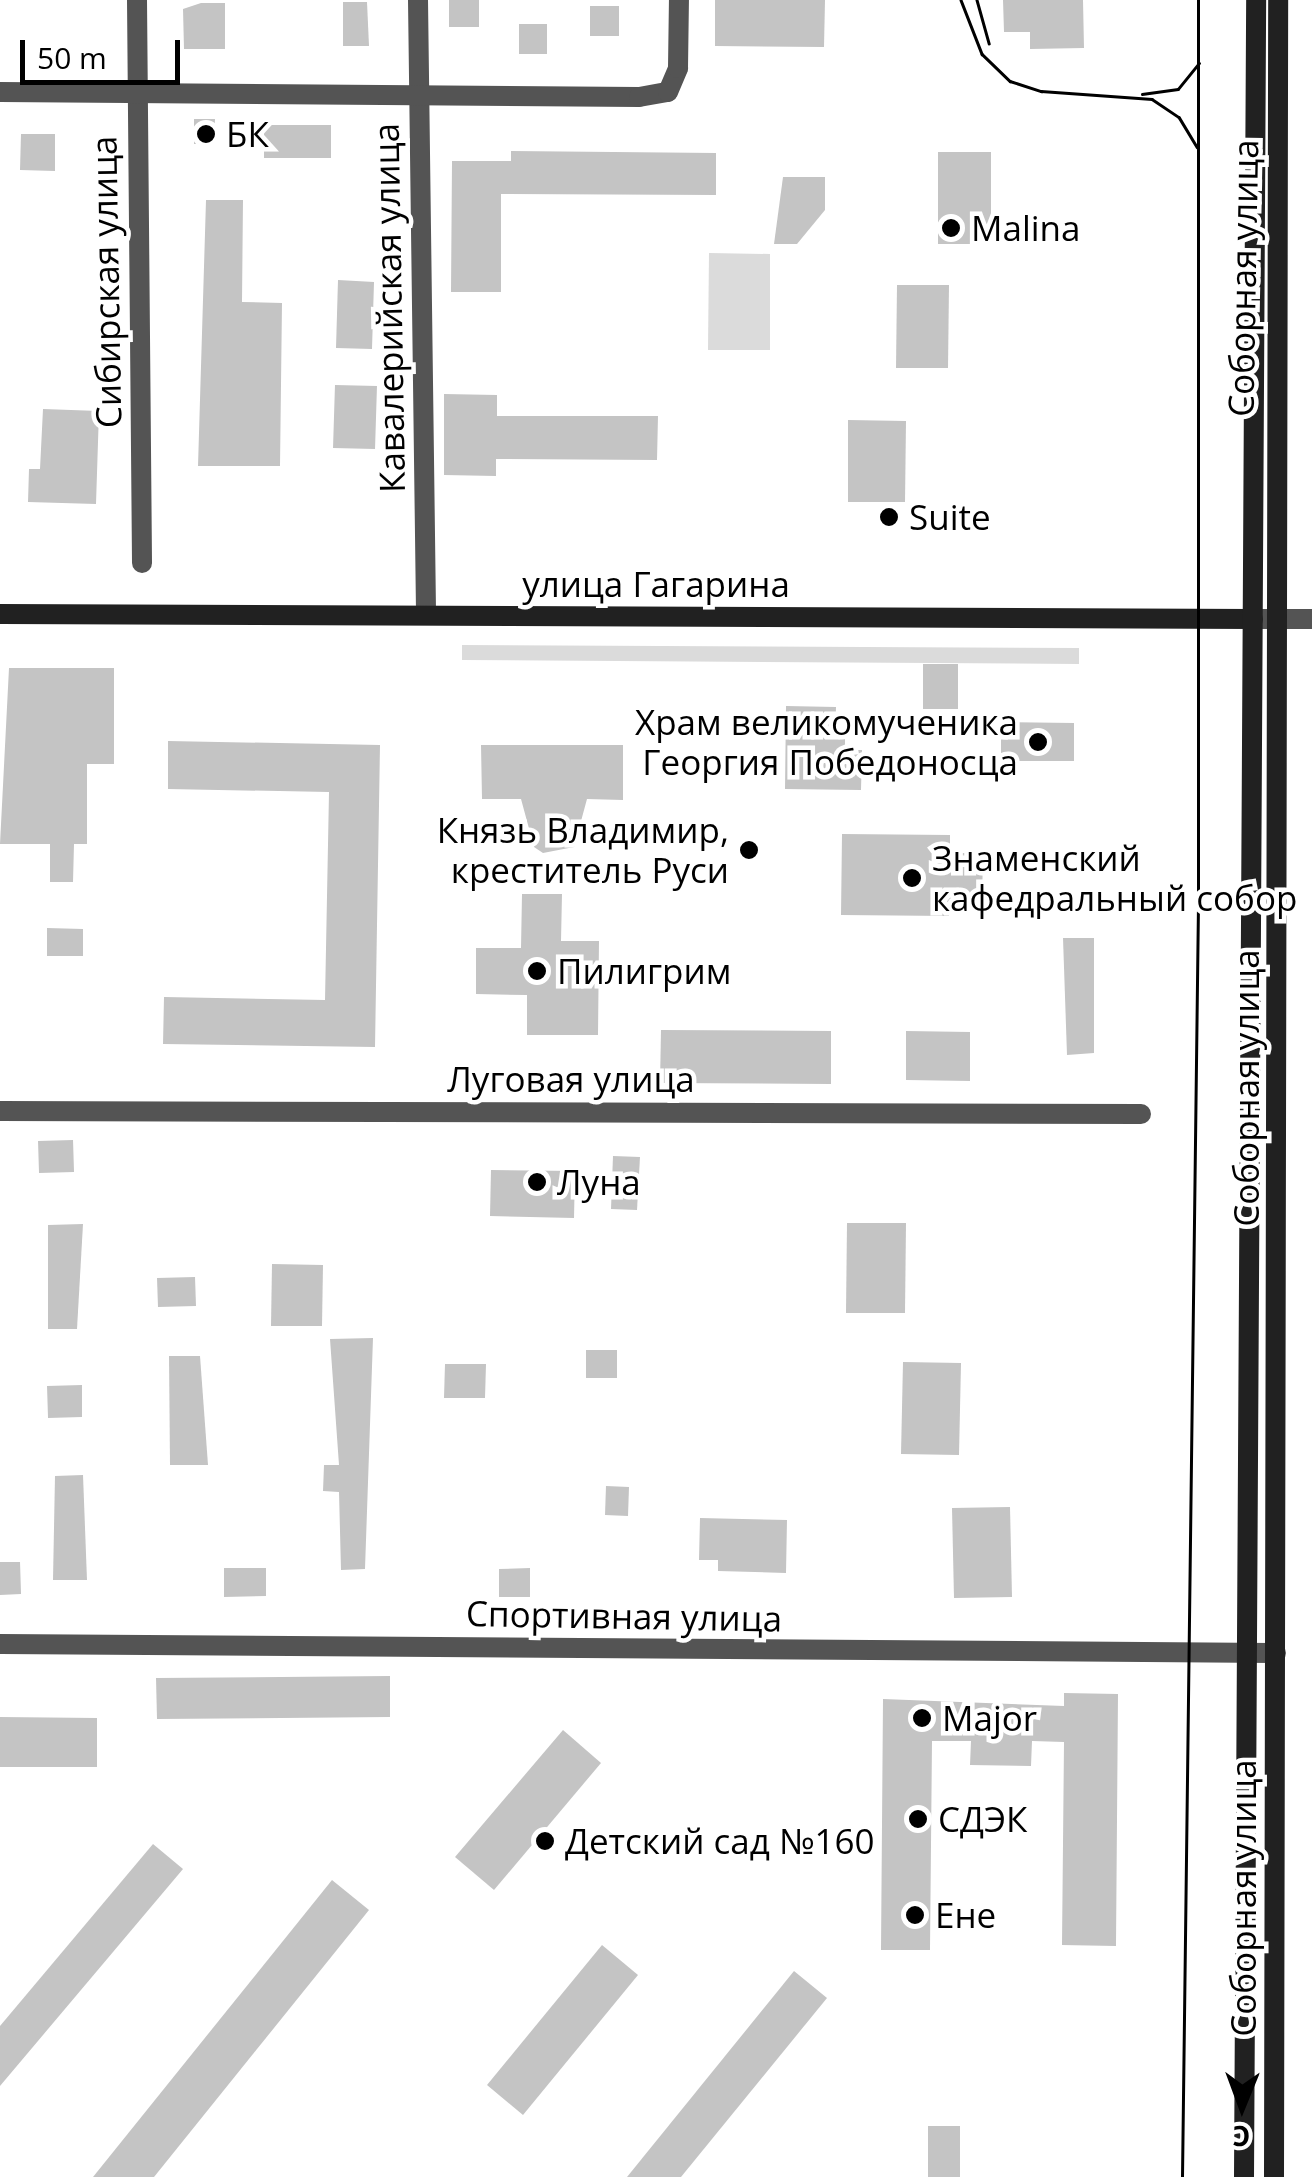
<!DOCTYPE html>
<meta charset="utf-8">
<style>
body{margin:0}
#map{position:relative;width:1312px;height:2177px;overflow:hidden;background:#fff;font-family:"Open Sans",sans-serif}
div>[style]{position:absolute}
[style*='--x']{left:calc(var(--x)*1px);top:calc(var(--y)*1px);width:calc(var(--w)*1px);rotate:calc(var(--a)*1deg)}
.green>*{inset:0;background:#dbdbdb}
.building>*{inset:0;background:#c4c4c4}
.street>*{height:20px;margin:-10px;padding:0 10px;transform-origin:10px;border-radius:10px;background:#545454}
.secondary>*{height:20px;margin:-10px;padding:0 10px;transform-origin:10px;border-radius:10px;background:#212121}
.tram>*{height:2.5px;margin:-1.25px;padding:0 1.25px;transform-origin:1.25px;border-radius:1.25px;background:#000}
.dots>*{width:28px;height:28px;translate:-50% -50%;box-sizing:border-box;border:5px solid #fff;border-radius:50%}
span{translate:-50% -50%;white-space:nowrap;text-align:center;line-height:1.15;-webkit-text-stroke:9px #fff;paint-order:stroke}
.poi-label{font-size:35px;color:#000}
.left{translate:0 -50%;text-align:left}
.right{translate:-100% -50%;text-align:right}
.street-label{font-size:35px;color:#000}
.north{position:absolute;left:1192px;top:2057px;width:100px;height:100px;-webkit-text-stroke:8px #fff;paint-order:stroke;rotate:181deg;font-size:28px;font-weight:700;line-height:40px;text-align:center;color:#000}
.north::after{content:'';display:block;margin:auto;width:35px;height:45px;background:#000;clip-path:polygon(50% 0,100% 100%,50% 72%,0 100%)}
.scale{position:absolute;left:20px;top:40px;width:160px;height:45px;box-sizing:border-box;border:5px solid #000;border-top:0;padding-left:12px;font-size:30px;line-height:35px;white-space:nowrap;color:#000;-webkit-text-stroke:8px #fff;paint-order:stroke}
</style>
<div id="map">
<div class="green">
<div style="clip-path:polygon(709px 253px,770px 254px,770px 350px,708px 350px)"></div>
<div style="clip-path:polygon(462px 645px,1079px 648px,1079px 664px,462px 660px)"></div>
</div>
<div class="building">
<div style="clip-path:polygon(449px 0,479px 0,479px 27px,449px 27px)"></div>
<div style="clip-path:polygon(715px 0,825px 0,824px 47px,715px 46px)"></div>
<div style="clip-path:polygon(1003px 0,1083px 0,1084px 48px,1030px 49px,1030px 32px,1004px 32px)"></div>
<div style="clip-path:polygon(343px 2px,367px 2px,369px 46px,343px 46px)"></div>
<div style="clip-path:polygon(201px 3px,225px 3px,225px 49px,184px 49px,183px 9px)"></div>
<div style="clip-path:polygon(590px 6px,619px 6px,619px 36px,590px 36px)"></div>
<div style="clip-path:polygon(519px 24px,547px 24px,547px 54px,519px 54px)"></div>
<div style="clip-path:polygon(194px 119px,215px 119px,214px 144px,194px 144px)"></div>
<div style="clip-path:polygon(264px 125px,331px 125px,331px 158px,264px 158px)"></div>
<div style="clip-path:polygon(21px 134px,55px 134px,55px 171px,20px 170px)"></div>
<div style="clip-path:polygon(511px 151px,716px 153px,716px 195px,501px 194px,501px 292px,451px 292px,452px 161px,511px 161px)"></div>
<div style="clip-path:polygon(938px 152px,991px 152px,991px 244px,938px 244px)"></div>
<div style="clip-path:polygon(783px 177px,825px 177px,825px 210px,797px 244px,774px 244px)"></div>
<div style="clip-path:polygon(206px 200px,243px 200px,242px 302px,282px 303px,280px 466px,198px 466px)"></div>
<div style="clip-path:polygon(338px 280px,374px 282px,372px 349px,336px 348px)"></div>
<div style="clip-path:polygon(897px 285px,949px 285px,948px 368px,896px 368px)"></div>
<div style="clip-path:polygon(335px 385px,377px 386px,375px 449px,333px 448px)"></div>
<div style="clip-path:polygon(444px 394px,497px 395px,497px 416px,658px 416px,657px 460px,496px 459px,496px 476px,444px 475px)"></div>
<div style="clip-path:polygon(43px 409px,99px 411px,96px 504px,28px 502px,29px 469px,40px 469px)"></div>
<div style="clip-path:polygon(848px 420px,906px 421px,905px 502px,848px 502px)"></div>
<div style="clip-path:polygon(923px 664px,958px 664px,958px 709px,923px 709px)"></div>
<div style="clip-path:polygon(9px 668px,114px 668px,114px 764px,87px 764px,87px 844px,74px 844px,73px 882px,50px 882px,50px 844px,0 844px)"></div>
<div style="clip-path:polygon(786px 706px,836px 707px,835px 738px,845px 739px,845px 750px,862px 750px,861px 790px,785px 789px)"></div>
<div style="clip-path:polygon(1001px 722px,1074px 723px,1074px 761px,1001px 761px)"></div>
<div style="clip-path:polygon(168px 741px,380px 745px,375px 1047px,163px 1044px,164px 997px,325px 1000px,329px 792px,168px 789px)"></div>
<div style="clip-path:polygon(481px 745px,623px 745px,623px 800px,587px 799px,574px 847px,543px 853px,534px 847px,521px 799px,482px 799px)"></div>
<div style="clip-path:polygon(842px 834px,950px 835px,950px 853px,983px 853px,982px 903px,949px 902px,949px 916px,841px 915px)"></div>
<div style="clip-path:polygon(522px 894px,562px 894px,561px 941px,599px 941px,598px 1035px,527px 1035px,527px 995px,476px 994px,476px 948px,521px 948px)"></div>
<div style="clip-path:polygon(47px 928px,83px 929px,83px 956px,47px 956px)"></div>
<div style="clip-path:polygon(1063px 938px,1094px 938px,1094px 1053px,1067px 1055px)"></div>
<div style="clip-path:polygon(661px 1030px,831px 1031px,831px 1084px,660px 1083px)"></div>
<div style="clip-path:polygon(906px 1031px,970px 1032px,970px 1081px,906px 1080px)"></div>
<div style="clip-path:polygon(73px 1140px,74px 1172px,39px 1173px,38px 1141px)"></div>
<div style="clip-path:polygon(613px 1156px,640px 1157px,637px 1210px,611px 1209px)"></div>
<div style="clip-path:polygon(491px 1170px,575px 1171px,574px 1218px,490px 1216px)"></div>
<div style="clip-path:polygon(847px 1223px,906px 1223px,905px 1313px,846px 1313px)"></div>
<div style="clip-path:polygon(83px 1224px,77px 1329px,48px 1329px,48px 1225px)"></div>
<div style="clip-path:polygon(272px 1264px,323px 1265px,322px 1326px,271px 1326px)"></div>
<div style="clip-path:polygon(195px 1277px,196px 1306px,158px 1307px,157px 1278px)"></div>
<div style="clip-path:polygon(373px 1338px,365px 1569px,341px 1570px,339px 1492px,323px 1491px,324px 1465px,339px 1465px,330px 1339px)"></div>
<div style="clip-path:polygon(586px 1350px,617px 1350px,617px 1378px,586px 1378px)"></div>
<div style="clip-path:polygon(169px 1356px,200px 1356px,208px 1465px,170px 1465px)"></div>
<div style="clip-path:polygon(903px 1362px,961px 1363px,959px 1455px,901px 1454px)"></div>
<div style="clip-path:polygon(445px 1364px,486px 1364px,485px 1398px,444px 1398px)"></div>
<div style="clip-path:polygon(82px 1385px,82px 1417px,48px 1418px,47px 1386px)"></div>
<div style="clip-path:polygon(83px 1475px,87px 1580px,53px 1580px,55px 1476px)"></div>
<div style="clip-path:polygon(606px 1486px,629px 1487px,628px 1516px,605px 1515px)"></div>
<div style="clip-path:polygon(1010px 1507px,1012px 1597px,954px 1598px,952px 1508px)"></div>
<div style="clip-path:polygon(700px 1518px,787px 1520px,786px 1573px,718px 1571px,718px 1560px,699px 1560px)"></div>
<div style="clip-path:polygon(0 1562px,20px 1562px,21px 1594px,0 1595px)"></div>
<div style="clip-path:polygon(224px 1568px,266px 1568px,266px 1596px,224px 1597px)"></div>
<div style="clip-path:polygon(530px 1568px,530px 1597px,499px 1597px,499px 1569px)"></div>
<div style="clip-path:polygon(390px 1676px,390px 1717px,157px 1719px,156px 1678px)"></div>
<div style="clip-path:polygon(1064px 1693px,1118px 1694px,1116px 1946px,1062px 1945px,1064px 1742px,1032px 1741px,1031px 1766px,970px 1765px,971px 1741px,932px 1741px,930px 1950px,881px 1950px,883px 1699px,1064px 1706px)"></div>
<div style="clip-path:polygon(0 1717px,97px 1718px,97px 1767px,0 1767px)"></div>
<div style="clip-path:polygon(563px 1730px,601px 1763px,494px 1890px,455px 1857px)"></div>
<div style="clip-path:polygon(153px 1844px,183px 1869px,0 2086px,0 2026px)"></div>
<div style="clip-path:polygon(332px 1880px,369px 1910px,154px 2177px,93px 2177px)"></div>
<div style="clip-path:polygon(602px 1945px,638px 1975px,523px 2115px,487px 2085px)"></div>
<div style="clip-path:polygon(794px 1971px,827px 1998px,681px 2177px,627px 2177px)"></div>
<div style="clip-path:polygon(928px 2126px,960px 2126px,960px 2177px,928px 2177px)"></div>
</div>
<div class="street">
<div style="--x:137;--y:0;--w:563;--a:89.49"></div>
<div style="--x:418;--y:0;--w:615;--a:89.25"></div>
<div style="--x:0;--y:92;--w:639;--a:0.45"></div>
<div style="--x:639;--y:97;--w:29;--a:-10"></div>
<div style="--x:668;--y:92;--w:26;--a:-67"></div>
<div style="--x:678;--y:68;--w:68;--a:-89.2"></div>
<div style="--x:1253;--y:619;--w:59;--a:0"></div>
<div style="--x:0;--y:1111;--w:1141;--a:0.15"></div>
<div style="--x:0;--y:1644;--w:1276;--a:0.4"></div>
</div>
<div class="secondary">
<div style="--x:0;--y:614;--w:1253;--a:0.23"></div>
<div style="--x:1244;--y:2177;--w:2177;--a:-89.68"></div>
<div style="--x:1274;--y:2177;--w:2177;--a:-89.89"></div>
</div>
<div class="tram">
<div style="--x:961;--y:0;--w:58;--a:68.7"></div>
<div style="--x:982;--y:54;--w:39;--a:44"></div>
<div style="--x:1010;--y:81;--w:33;--a:18"></div>
<div style="--x:1041;--y:91;--w:111;--a:4.1"></div>
<div style="--x:1152;--y:99;--w:32;--a:34"></div>
<div style="--x:1179;--y:117;--w:35;--a:59"></div>
<div style="--x:977;--y:0;--w:45;--a:74.4"></div>
<div style="--x:1142;--y:94;--w:36;--a:-8"></div>
<div style="--x:1178;--y:89;--w:33;--a:-51"></div>
<div style="--x:1182;--y:2177;--w:1265;--a:-89.28"></div>
<div style="--x:1198;--y:912;--w:912;--a:-90"></div>
</div>
<div class="dots">
<div style="left:206px;top:134px;background:#000"></div>
<div style="left:951px;top:228px;background:#000"></div>
<div style="left:889px;top:517px;background:#000"></div>
<div style="left:1038px;top:742px;background:#000"></div>
<div style="left:749px;top:850px;background:#000"></div>
<div style="left:912px;top:878px;background:#000"></div>
<div style="left:537px;top:971px;background:#000"></div>
<div style="left:537px;top:1182px;background:#000"></div>
<div style="left:922px;top:1718px;background:#000"></div>
<div style="left:918px;top:1819px;background:#000"></div>
<div style="left:545px;top:1841px;background:#000"></div>
<div style="left:915px;top:1915px;background:#000"></div>
</div>
<div class="poi-label">
<span class="left" style="left:226px;top:134px">БК</span>
<span class="left" style="left:971px;top:228px">Malina</span>
<span class="left" style="left:909px;top:517px">Suite</span>
<span class="right" style="left:1018px;top:742px">Храм великомученика<br>Георгия Победоносца</span>
<span class="right" style="left:729px;top:850px">Князь Владимир,<br>креститель Руси</span>
<span class="left" style="left:932px;top:878px">Знаменский<br>кафедральный собор</span>
<span class="left" style="left:557px;top:971px">Пилигрим</span>
<span class="left" style="left:557px;top:1182px">Луна</span>
<span class="left" style="left:942px;top:1718px">Major</span>
<span class="left" style="left:938px;top:1819px">СДЭК</span>
<span class="left" style="left:565px;top:1841px">Детский сад №160</span>
<span class="left" style="left:935px;top:1915px">Ене</span>
</div>
<div class="street-label">
<span style="left:1243px;top:278px;rotate:-89deg">Соборная улица</span>
<span style="left:106px;top:282px;rotate:-91deg">Сибирская улица</span>
<span style="left:389px;top:308px;rotate:-91deg">Кавалерийская улица</span>
<span style="left:656px;top:584px">улица Гагарина</span>
<span style="left:571px;top:1079px">Луговая улица</span>
<span style="left:1246px;top:1088px;rotate:-90deg">Соборная улица</span>
<span style="left:624px;top:1616px;rotate:1deg">Спортивная улица</span>
<span style="left:1243px;top:1898px;rotate:-90deg">Соборная улица</span>
</div>
<div class="north">С</div>
<div class="scale">50 m</div>
</div>
